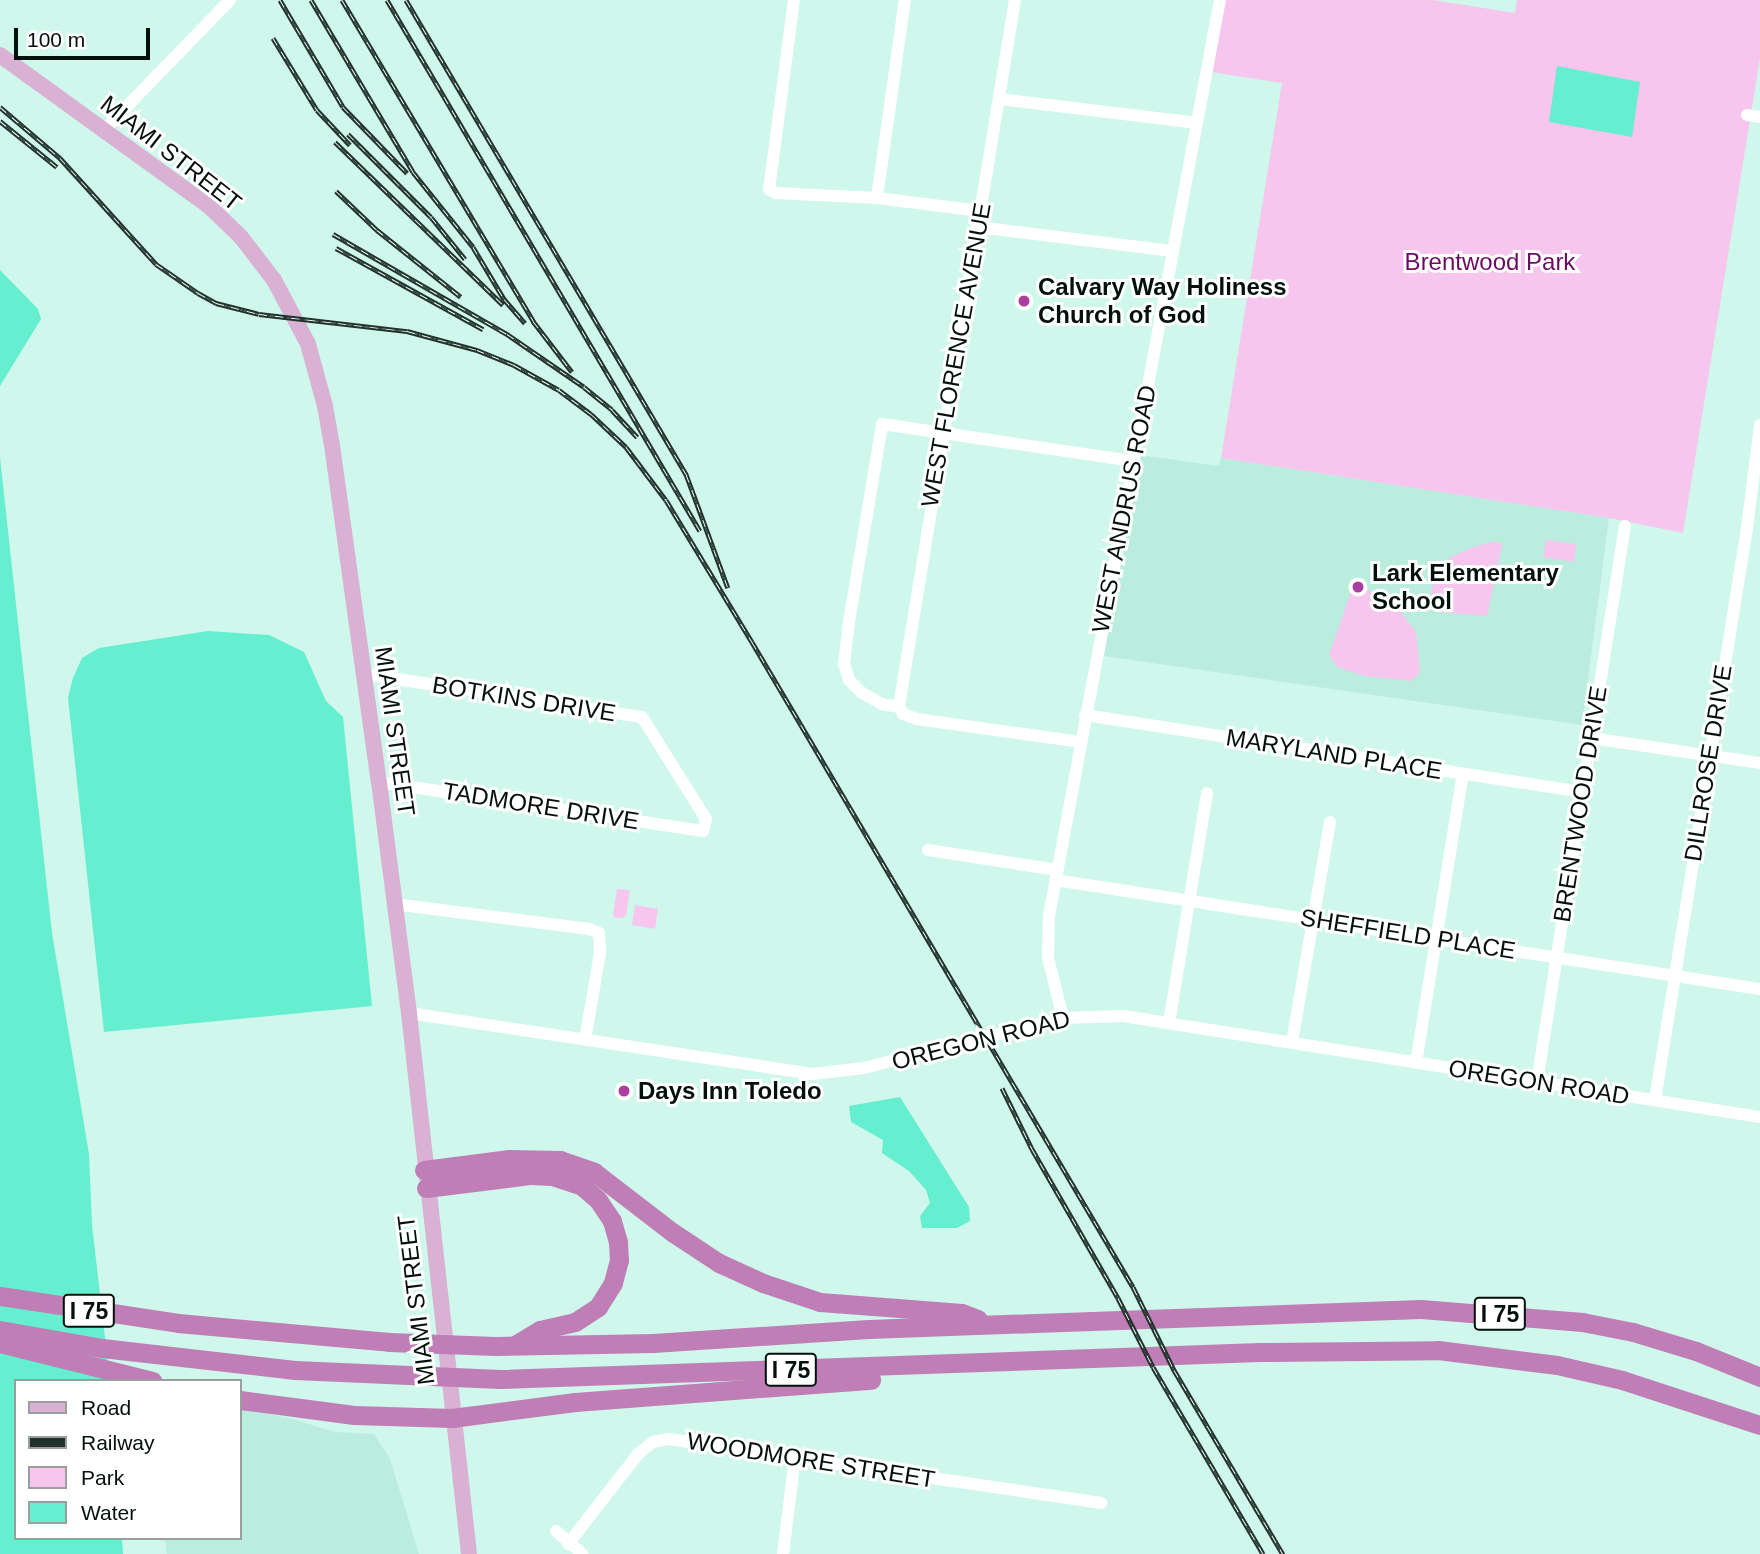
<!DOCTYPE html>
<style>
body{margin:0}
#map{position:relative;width:1760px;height:1554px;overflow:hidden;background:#cff7eb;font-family:Helvetica,sans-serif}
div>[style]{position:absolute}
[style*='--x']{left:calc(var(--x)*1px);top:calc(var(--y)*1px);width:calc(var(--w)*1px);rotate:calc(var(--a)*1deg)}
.built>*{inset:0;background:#bbeddf}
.green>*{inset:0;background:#f6c6ee}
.water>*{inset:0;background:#65eecf}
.minor>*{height:12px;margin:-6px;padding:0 6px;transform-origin:6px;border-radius:6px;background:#fff}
.major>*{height:16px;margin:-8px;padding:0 8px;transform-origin:8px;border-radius:8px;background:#d9b2d3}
.highway>*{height:19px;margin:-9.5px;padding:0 9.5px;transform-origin:9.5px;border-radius:9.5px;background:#bf7eb5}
.rail>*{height:5px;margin-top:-2.5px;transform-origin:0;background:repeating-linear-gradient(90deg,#fff 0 8px,#21322c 0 16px);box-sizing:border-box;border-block:2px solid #21322c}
.dots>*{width:19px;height:19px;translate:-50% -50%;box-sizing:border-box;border:4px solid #fff;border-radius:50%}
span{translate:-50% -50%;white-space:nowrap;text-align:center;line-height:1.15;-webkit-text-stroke:6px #fff;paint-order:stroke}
.shield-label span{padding:2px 5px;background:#fff;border:2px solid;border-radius:5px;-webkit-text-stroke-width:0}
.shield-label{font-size:23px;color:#03100c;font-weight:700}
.street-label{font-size:24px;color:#03100c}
.park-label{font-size:24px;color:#6b0b64}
.poi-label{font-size:24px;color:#03100c;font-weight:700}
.left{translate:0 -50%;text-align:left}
.legend{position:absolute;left:14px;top:1379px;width:228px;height:161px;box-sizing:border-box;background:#fff;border:2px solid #9a9f9e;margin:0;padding:9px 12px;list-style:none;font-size:21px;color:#03100c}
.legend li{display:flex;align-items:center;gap:14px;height:35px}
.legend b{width:35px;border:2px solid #9a9f9e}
.scale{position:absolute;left:14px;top:28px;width:136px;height:32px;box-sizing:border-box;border:4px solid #03100c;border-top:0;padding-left:9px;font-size:21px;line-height:24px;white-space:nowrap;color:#03100c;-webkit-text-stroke:5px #fff;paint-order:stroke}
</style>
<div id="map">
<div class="built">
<div style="clip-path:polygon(1140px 455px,1219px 466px,1221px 458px,1609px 518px,1582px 725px,1104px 656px)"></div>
<div style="clip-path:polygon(240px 1408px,292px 1419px,335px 1432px,374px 1434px,390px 1459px,419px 1554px,167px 1554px,165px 1538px,240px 1538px)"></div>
</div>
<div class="green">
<div style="clip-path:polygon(1223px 0,1433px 0,1515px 13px,1517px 0,1760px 0,1760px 58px,1683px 533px,1609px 518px,1221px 458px,1282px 83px,1211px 72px)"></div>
<div style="clip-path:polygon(1546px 540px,1576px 544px,1574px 562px,1543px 557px)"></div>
<div style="clip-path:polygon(1494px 541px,1502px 544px,1487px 616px,1439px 612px,1432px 604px,1431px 593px,1439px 563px,1468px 549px)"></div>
<div style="clip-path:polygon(1354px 583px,1393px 602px,1416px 632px,1420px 672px,1412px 681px,1364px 676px,1337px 667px,1329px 655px)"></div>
<div style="clip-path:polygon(617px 889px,630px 890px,626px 915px,622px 918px,615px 918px,613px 914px)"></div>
<div style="clip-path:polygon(635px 905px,658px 909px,655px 929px,632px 925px)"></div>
</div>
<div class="water">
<div style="clip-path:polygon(1557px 66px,1640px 82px,1632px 137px,1549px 122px)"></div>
<div style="clip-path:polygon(0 270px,38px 309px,41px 319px,0 386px)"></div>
<div style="clip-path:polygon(0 458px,52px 933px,89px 1154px,92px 1225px,110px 1381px,16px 1381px,16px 1538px,122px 1538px,123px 1554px,0 1554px)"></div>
<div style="clip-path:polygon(208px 631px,269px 635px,304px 652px,326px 701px,343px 717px,372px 1006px,104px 1032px,68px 698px,73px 678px,82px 658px,99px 648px)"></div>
<div style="clip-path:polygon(900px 1097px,969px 1207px,970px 1221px,957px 1228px,922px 1228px,920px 1216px,930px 1203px,926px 1190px,909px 1171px,882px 1153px,883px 1140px,851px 1122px,849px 1106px)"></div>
</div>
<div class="minor">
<div style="--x:794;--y:0;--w:191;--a:97.5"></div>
<div style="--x:769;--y:189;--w:8;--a:30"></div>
<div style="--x:776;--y:193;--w:101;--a:2.8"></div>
<div style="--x:877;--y:198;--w:104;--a:7.2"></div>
<div style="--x:1015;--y:0;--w:715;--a:99.33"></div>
<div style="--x:899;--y:706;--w:9;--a:63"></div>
<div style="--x:903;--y:714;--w:15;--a:20"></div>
<div style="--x:917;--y:719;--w:166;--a:8"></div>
<div style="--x:999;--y:99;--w:198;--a:6.9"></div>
<div style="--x:1747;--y:115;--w:13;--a:9"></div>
<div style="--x:105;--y:129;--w:180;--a:-45.9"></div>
<div style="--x:877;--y:198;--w:200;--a:-82"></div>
<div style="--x:977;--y:227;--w:196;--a:7"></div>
<div style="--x:364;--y:674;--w:281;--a:8.8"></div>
<div style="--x:642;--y:717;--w:120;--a:57.9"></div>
<div style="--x:706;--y:819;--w:12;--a:104"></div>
<div style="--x:703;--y:831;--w:328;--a:-171.4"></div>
<div style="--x:899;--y:707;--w:17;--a:-170"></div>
<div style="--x:882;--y:704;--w:23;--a:-151"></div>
<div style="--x:862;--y:693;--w:18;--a:-135"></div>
<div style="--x:849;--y:680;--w:17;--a:-107"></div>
<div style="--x:844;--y:664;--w:42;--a:-83.2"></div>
<div style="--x:849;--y:622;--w:201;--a:-80.5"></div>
<div style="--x:882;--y:424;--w:254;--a:8.4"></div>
<div style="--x:1085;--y:715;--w:503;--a:8.81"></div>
<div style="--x:1591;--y:738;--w:171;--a:8.4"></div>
<div style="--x:928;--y:850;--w:131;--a:8.8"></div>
<div style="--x:1055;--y:880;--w:713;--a:8.79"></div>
<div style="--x:394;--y:904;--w:197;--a:7.3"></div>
<div style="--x:589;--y:929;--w:11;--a:22"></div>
<div style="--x:599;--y:933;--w:20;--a:87"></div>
<div style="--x:600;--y:953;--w:88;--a:99.8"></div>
<div style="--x:409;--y:1013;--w:408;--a:8.6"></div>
<div style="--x:812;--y:1074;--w:52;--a:-6.6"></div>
<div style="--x:864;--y:1068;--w:204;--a:-14.2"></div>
<div style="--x:1062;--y:1018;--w:61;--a:-1.9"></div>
<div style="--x:1123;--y:1016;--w:645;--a:9.01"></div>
<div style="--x:1063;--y:1018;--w:62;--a:-104"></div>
<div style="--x:1048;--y:958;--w:42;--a:-88.6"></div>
<div style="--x:1049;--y:916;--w:932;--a:-79.43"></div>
<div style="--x:1169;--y:1023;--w:233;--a:-80.6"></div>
<div style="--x:1292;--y:1042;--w:223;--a:-80.2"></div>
<div style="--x:1416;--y:1063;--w:293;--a:-80.8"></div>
<div style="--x:1537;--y:1082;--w:563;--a:-81.01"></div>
<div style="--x:1655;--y:1100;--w:579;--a:-80.86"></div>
<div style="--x:1747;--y:528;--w:104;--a:-82.8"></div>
<div style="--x:556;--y:1531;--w:35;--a:41"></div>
<div style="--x:568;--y:1544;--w:114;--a:-52.1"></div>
<div style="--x:638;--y:1454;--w:19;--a:-39"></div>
<div style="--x:653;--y:1442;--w:15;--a:-11"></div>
<div style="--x:668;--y:1439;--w:438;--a:8.4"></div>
<div style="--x:783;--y:1554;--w:98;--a:-82.9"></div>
</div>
<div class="major">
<div style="--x:0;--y:55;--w:259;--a:35.9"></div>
<div style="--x:210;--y:207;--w:43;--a:44.1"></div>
<div style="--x:241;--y:237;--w:54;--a:52.5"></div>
<div style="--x:274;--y:280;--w:72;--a:62"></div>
<div style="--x:308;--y:344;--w:64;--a:74.7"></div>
<div style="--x:325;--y:406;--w:40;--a:80"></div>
<div style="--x:332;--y:445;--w:340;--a:82.1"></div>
<div style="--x:379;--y:782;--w:233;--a:82.6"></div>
<div style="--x:409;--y:1013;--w:544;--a:83.67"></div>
</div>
<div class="highway">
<div style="--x:424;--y:1170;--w:86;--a:-7.4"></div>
<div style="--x:509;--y:1159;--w:51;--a:1.1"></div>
<div style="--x:560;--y:1160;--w:36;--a:19"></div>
<div style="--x:594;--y:1172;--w:98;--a:37.6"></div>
<div style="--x:672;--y:1232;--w:56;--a:33.4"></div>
<div style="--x:719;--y:1263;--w:48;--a:24.4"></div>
<div style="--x:763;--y:1283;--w:60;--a:18.4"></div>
<div style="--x:820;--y:1302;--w:142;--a:4.4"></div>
<div style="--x:962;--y:1313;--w:17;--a:21"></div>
<div style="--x:426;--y:1188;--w:106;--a:-7.1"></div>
<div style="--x:531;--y:1175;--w:21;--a:3"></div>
<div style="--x:552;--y:1176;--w:32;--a:18"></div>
<div style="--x:582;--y:1186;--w:21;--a:41"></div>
<div style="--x:598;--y:1200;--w:25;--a:56"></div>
<div style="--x:612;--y:1221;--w:22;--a:74"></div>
<div style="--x:618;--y:1242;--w:18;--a:87"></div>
<div style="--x:619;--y:1260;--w:24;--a:105"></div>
<div style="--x:613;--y:1283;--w:28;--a:122"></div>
<div style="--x:598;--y:1307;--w:27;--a:147"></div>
<div style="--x:575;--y:1322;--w:36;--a:167"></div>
<div style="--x:540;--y:1330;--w:29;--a:149"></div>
<div style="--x:0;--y:1296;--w:180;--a:8.6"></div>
<div style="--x:178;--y:1323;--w:212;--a:5.1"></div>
<div style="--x:389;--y:1342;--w:106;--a:2.2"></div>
<div style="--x:495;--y:1346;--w:158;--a:-1.1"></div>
<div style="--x:653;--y:1343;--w:216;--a:-3.7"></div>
<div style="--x:869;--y:1329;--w:552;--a:-2.08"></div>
<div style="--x:1421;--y:1309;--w:162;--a:4.6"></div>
<div style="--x:1582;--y:1322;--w:52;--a:11.1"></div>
<div style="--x:1633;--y:1332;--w:66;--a:16.8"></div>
<div style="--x:1696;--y:1351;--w:69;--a:22.1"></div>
<div style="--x:0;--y:1330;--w:104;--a:10"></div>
<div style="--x:102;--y:1348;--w:194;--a:6.5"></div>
<div style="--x:295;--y:1370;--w:205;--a:2.5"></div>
<div style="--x:500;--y:1379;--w:760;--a:-2.03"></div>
<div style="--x:1260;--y:1352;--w:178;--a:-0.6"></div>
<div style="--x:1438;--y:1350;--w:120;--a:7.2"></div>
<div style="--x:1557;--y:1365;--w:67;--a:13"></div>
<div style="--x:1622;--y:1380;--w:145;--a:18.1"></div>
<div style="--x:0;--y:1343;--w:157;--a:14"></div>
<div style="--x:240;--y:1400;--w:115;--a:7.5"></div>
<div style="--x:354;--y:1415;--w:98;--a:1.8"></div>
<div style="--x:452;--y:1418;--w:124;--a:-7.4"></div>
<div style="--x:575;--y:1402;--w:297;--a:-4.3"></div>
</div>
<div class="rail">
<div style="--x:280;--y:0;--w:124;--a:59.5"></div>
<div style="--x:343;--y:107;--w:92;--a:45.9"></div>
<div style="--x:311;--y:0;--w:200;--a:59.3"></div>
<div style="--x:413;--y:172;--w:96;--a:51.3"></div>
<div style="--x:473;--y:247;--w:61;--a:59.2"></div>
<div style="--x:504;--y:299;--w:32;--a:49"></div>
<div style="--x:342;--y:0;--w:374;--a:59.2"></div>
<div style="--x:533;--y:321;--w:64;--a:52.6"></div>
<div style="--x:387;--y:0;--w:616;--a:59.48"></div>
<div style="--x:406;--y:0;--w:551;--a:59.43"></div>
<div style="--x:686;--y:474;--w:121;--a:69.8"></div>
<div style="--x:273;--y:38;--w:84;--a:58.6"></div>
<div style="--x:317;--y:110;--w:48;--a:46.7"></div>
<div style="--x:0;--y:107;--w:79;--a:40.4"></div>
<div style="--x:60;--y:158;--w:143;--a:47.8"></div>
<div style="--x:156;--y:264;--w:51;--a:34.6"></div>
<div style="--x:198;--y:293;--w:21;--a:29"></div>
<div style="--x:216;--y:303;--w:44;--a:14.3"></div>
<div style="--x:259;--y:314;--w:149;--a:6.6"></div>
<div style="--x:407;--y:331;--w:73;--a:15.2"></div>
<div style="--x:477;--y:350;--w:40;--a:22"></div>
<div style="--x:514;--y:365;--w:51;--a:29.1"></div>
<div style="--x:559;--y:390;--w:40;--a:37"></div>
<div style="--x:591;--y:414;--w:48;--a:43.3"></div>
<div style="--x:626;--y:447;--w:66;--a:53"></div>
<div style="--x:666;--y:500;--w:166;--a:58.8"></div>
<div style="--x:752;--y:642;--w:749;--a:59.43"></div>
<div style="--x:1133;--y:1287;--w:93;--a:63.7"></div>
<div style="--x:1174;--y:1370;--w:214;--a:59.4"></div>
<div style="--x:0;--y:121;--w:73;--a:38.9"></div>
<div style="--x:348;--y:134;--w:117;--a:45"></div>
<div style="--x:431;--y:217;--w:54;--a:51"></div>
<div style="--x:335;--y:142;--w:234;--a:44.1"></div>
<div style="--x:336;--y:191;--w:57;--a:43.6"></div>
<div style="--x:377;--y:230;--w:107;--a:38.6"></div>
<div style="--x:333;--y:234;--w:201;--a:29.9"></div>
<div style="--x:507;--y:334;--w:93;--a:34.5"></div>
<div style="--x:584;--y:387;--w:36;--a:39"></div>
<div style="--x:612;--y:410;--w:37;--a:47"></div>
<div style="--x:336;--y:248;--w:168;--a:28.9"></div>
<div style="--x:1002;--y:1088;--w:68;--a:63.8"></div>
<div style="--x:1032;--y:1149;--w:172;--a:60"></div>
<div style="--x:1118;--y:1298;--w:77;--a:63.1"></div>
<div style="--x:1153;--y:1367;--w:217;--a:59.5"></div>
</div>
<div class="dots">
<div style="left:1024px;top:301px;background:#a93e9e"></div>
<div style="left:1358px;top:587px;background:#a93e9e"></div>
<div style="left:624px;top:1091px;background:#a93e9e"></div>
</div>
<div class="shield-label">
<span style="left:89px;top:1311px">I 75</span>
<span style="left:1500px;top:1314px">I 75</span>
<span style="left:791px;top:1370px">I 75</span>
</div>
<div class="street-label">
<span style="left:171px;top:153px;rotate:38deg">MIAMI STREET</span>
<span style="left:956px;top:355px;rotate:-80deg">WEST FLORENCE AVENUE</span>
<span style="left:1124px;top:509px;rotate:-79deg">WEST ANDRUS ROAD</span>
<span style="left:524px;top:699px;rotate:9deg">BOTKINS DRIVE</span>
<span style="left:395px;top:731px;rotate:82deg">MIAMI STREET</span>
<span style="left:1334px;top:754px;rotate:9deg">MARYLAND PLACE</span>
<span style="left:1708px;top:763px;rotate:-81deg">DILLROSE DRIVE</span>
<span style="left:1580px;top:804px;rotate:-81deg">BRENTWOOD DRIVE</span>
<span style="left:541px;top:806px;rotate:9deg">TADMORE DRIVE</span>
<span style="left:1408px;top:934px;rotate:9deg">SHEFFIELD PLACE</span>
<span style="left:981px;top:1040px;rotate:-14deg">OREGON ROAD</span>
<span style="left:1539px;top:1082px;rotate:9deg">OREGON ROAD</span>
<span style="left:416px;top:1300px;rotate:-97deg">MIAMI STREET</span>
<span style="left:811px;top:1460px;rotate:9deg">WOODMORE STREET</span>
</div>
<div class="park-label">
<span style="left:1490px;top:262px">Brentwood Park</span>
</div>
<div class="poi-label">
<span class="left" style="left:1038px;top:301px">Calvary Way Holiness<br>Church of God</span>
<span class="left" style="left:1372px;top:587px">Lark Elementary<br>School</span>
<span class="left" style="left:638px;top:1091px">Days Inn Toledo</span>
</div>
<ul class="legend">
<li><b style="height:9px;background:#d9b2d3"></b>Road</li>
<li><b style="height:9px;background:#21322c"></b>Railway</li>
<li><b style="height:19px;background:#f6c6ee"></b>Park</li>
<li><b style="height:19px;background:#65eecf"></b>Water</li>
</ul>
<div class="scale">100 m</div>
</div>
